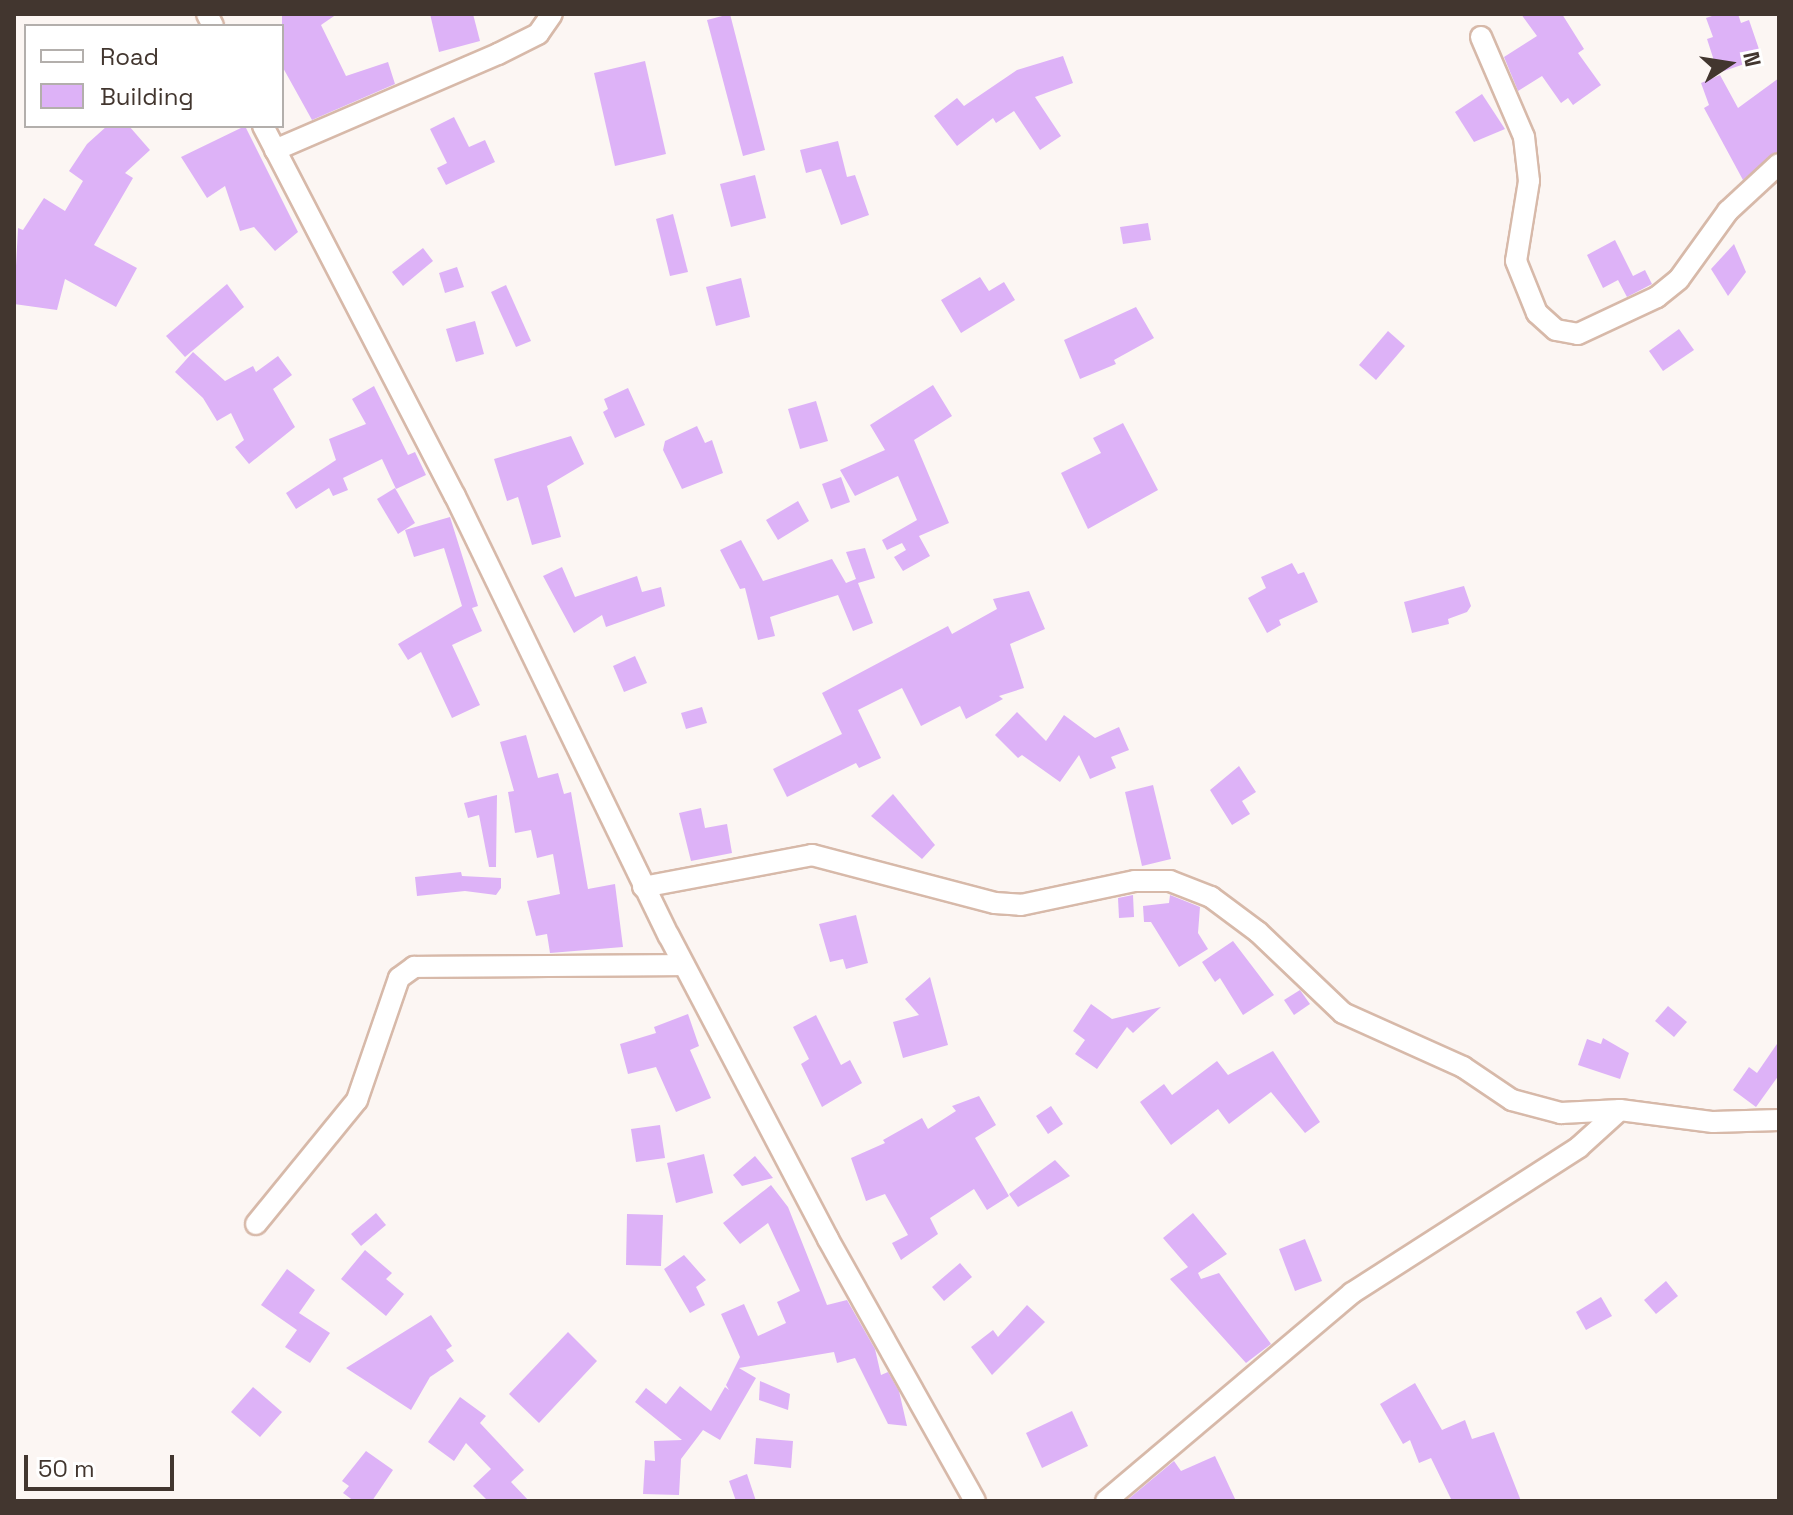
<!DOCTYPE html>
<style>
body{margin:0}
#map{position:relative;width:1793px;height:1515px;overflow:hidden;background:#fcf6f3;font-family:"Space Grotesk",sans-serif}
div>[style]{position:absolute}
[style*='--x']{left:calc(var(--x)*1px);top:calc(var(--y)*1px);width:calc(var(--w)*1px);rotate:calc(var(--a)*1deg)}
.building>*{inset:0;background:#ddb2f7}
.roads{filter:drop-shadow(2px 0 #d7b9a9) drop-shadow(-2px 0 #d7b9a9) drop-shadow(0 2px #d7b9a9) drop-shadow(0 -2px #d7b9a9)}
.street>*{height:20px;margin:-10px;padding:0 10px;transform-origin:10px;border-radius:10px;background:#fff}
span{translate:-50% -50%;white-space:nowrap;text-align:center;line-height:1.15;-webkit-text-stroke:6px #fff;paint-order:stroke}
.frame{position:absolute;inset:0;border:16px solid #42362f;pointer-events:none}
.legend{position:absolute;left:24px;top:24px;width:260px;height:104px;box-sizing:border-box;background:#fff;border:2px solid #b3afac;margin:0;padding:10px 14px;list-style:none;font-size:24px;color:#42362f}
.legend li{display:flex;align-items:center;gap:16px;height:40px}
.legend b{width:40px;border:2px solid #b3afac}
.north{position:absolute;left:1689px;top:24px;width:80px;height:80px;-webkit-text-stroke:6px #fff;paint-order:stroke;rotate:78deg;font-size:22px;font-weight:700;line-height:32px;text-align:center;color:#42362f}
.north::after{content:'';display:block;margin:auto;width:28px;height:36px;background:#42362f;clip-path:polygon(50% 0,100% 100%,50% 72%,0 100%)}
.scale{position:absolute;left:24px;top:1455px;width:150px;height:36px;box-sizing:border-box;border:4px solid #42362f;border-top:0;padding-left:10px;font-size:24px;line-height:28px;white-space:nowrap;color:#42362f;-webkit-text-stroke:6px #fff;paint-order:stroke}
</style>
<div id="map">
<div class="building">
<div style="clip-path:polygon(282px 14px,337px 14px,321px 25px,346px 76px,388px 62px,395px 84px,312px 120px,282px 66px)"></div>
<div style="clip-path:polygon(430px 14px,473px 14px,480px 41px,439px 52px)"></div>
<div style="clip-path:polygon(730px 14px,765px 150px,743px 156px,707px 20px)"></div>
<div style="clip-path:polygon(1521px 14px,1562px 14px,1584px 49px,1578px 53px,1601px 85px,1573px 105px,1568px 98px,1561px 103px,1542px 76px,1518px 91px,1504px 57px,1537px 36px)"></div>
<div style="clip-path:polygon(1718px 14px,1738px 14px,1741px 23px,1749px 20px,1762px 58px,1718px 73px,1707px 39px,1713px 37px,1706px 18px)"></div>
<div style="clip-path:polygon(1063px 56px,1073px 83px,1035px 97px,1061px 136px,1040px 150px,1014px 111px,996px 123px,993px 118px,957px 146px,934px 116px,957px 98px,964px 106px,1017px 70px)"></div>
<div style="clip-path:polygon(645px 61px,666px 154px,615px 166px,594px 73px)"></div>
<div style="clip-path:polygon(1720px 75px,1738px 108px,1779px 78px,1779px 151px,1743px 180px,1704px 108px,1709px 105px,1701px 83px)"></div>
<div style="clip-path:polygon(1482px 94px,1505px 129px,1474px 142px,1455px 112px)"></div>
<div style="clip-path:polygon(454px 117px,469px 147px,485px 140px,495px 162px,446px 185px,437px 168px,447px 163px,430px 129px)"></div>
<div style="clip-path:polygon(107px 126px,129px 126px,150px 150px,125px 173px,133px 178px,94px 245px,137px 268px,116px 307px,65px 279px,57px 310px,14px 304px,18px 228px,23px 230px,44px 198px,65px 211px,83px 181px,69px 171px,87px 144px)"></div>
<div style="clip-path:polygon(245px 126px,298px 232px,275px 251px,254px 227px,240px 231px,225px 186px,207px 198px,181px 157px)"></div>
<div style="clip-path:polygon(838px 141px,847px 177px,855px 175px,869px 215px,841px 225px,821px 169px,806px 173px,800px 150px)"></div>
<div style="clip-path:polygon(755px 175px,766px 218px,731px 227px,720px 184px)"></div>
<div style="clip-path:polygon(673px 214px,688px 272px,670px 276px,656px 219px)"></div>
<div style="clip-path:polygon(1148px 223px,1151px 240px,1123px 244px,1120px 227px)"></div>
<div style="clip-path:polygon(1615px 240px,1633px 276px,1645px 270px,1652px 284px,1627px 297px,1618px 280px,1603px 288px,1587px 255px)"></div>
<div style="clip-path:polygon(1734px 244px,1746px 272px,1728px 296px,1711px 269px)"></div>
<div style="clip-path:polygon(423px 248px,433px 261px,403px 286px,392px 272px)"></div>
<div style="clip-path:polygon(457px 267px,464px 287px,445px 293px,439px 273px)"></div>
<div style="clip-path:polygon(980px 277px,989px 291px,1004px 282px,1015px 300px,961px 333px,941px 300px)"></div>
<div style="clip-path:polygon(741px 278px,750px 317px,716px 326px,706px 287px)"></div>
<div style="clip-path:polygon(227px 284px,244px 307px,185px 357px,166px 336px)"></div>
<div style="clip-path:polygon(506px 285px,531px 341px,516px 347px,491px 292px)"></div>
<div style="clip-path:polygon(1136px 307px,1154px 338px,1114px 360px,1116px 364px,1080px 379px,1064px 340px)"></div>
<div style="clip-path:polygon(475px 321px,484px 354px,456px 362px,446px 329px)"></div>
<div style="clip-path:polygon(1679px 329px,1694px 350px,1663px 371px,1649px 351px)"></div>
<div style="clip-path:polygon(1388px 331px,1405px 346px,1376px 380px,1359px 365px)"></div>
<div style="clip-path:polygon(193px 352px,225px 381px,253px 366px,256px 372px,278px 356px,292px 375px,273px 389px,295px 427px,249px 464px,235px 447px,244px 440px,231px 413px,217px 421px,203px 398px,175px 372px)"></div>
<div style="clip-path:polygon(933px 385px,952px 416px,914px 440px,949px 523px,919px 536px,930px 556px,903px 571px,894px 557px,906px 550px,902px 543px,887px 550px,882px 540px,917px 520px,898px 476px,855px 496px,840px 470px,885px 450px,870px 425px)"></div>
<div style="clip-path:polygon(374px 386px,408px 455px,415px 452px,426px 475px,396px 489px,382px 459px,343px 478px,348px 490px,333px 496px,329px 488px,296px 509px,286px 493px,336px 460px,329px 439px,366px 424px,352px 399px)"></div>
<div style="clip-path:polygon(628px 388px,645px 425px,615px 438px,603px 412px,608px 409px,604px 399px)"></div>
<div style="clip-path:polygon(816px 401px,828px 441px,800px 449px,788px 409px)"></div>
<div style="clip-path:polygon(1123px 423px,1158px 490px,1088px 529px,1061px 473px,1101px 453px,1093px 438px)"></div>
<div style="clip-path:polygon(697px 426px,705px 443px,712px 440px,723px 473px,682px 489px,663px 450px,665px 441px)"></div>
<div style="clip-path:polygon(571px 436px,584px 464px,547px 486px,561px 537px,532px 545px,518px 497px,507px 501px,494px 459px)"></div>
<div style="clip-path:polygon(841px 477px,850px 502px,831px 509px,822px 484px)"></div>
<div style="clip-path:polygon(395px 488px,415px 523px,398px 534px,377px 499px)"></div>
<div style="clip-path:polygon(798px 501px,809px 521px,778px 540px,766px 520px)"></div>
<div style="clip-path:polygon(450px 517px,478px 606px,472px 608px,482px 631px,452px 645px,480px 705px,452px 718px,421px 652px,408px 660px,398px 644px,462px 606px,444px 548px,414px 557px,405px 530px)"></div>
<div style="clip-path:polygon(741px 540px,763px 581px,832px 559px,846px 583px,856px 579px,846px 552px,865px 548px,875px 578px,858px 583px,873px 623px,853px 631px,838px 595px,770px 617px,775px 636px,758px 640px,745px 588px,740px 589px,720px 550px)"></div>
<div style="clip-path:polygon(1292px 563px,1298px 574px,1304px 572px,1318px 602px,1279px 620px,1281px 625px,1267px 633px,1248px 598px,1266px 588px,1261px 577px)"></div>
<div style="clip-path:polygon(562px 567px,575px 597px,637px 576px,642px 592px,661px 587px,665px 606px,606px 627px,602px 615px,574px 633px,543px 576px)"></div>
<div style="clip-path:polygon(1464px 586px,1471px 606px,1467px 612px,1448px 619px,1449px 624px,1412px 633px,1404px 602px)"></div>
<div style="clip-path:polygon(1029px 591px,1045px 629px,1010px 644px,1024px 688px,999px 696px,1003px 699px,966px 719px,960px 706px,921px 726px,902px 688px,858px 710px,881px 758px,859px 768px,856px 763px,787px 797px,773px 769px,842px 734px,822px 693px,948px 626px,952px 634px,997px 609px,993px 599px)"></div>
<div style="clip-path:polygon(635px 656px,647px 683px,624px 692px,613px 666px)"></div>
<div style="clip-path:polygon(702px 707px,707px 723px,686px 729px,681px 713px)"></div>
<div style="clip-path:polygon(1017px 712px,1046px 741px,1064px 715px,1095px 738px,1119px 727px,1129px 750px,1111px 757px,1116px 768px,1090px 779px,1079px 755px,1060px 782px,1022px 755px,1018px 758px,995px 735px)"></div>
<div style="clip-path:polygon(526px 735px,538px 778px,558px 773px,564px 794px,571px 792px,588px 889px,615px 884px,623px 947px,550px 953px,547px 934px,536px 936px,527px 901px,560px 894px,553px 854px,537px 858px,531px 830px,515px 833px,508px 792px,514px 791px,500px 742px)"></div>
<div style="clip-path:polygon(1239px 766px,1256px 792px,1242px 801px,1250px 814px,1232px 825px,1210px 790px)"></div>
<div style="clip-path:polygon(1153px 785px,1171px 859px,1142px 866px,1125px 792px)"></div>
<div style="clip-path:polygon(893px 794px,935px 845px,922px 859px,871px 816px)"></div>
<div style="clip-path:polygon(497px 795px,496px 867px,489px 867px,479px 815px,468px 818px,464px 803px)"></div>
<div style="clip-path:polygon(701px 808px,705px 828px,727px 824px,732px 853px,691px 861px,679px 813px)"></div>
<div style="clip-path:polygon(461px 872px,462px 876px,501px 878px,501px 888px,496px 895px,465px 891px,417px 896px,415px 877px)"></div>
<div style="clip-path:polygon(1133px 895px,1134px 917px,1119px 918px,1118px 898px)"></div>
<div style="clip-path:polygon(1170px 895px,1200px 907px,1198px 933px,1208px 949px,1179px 967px,1151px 922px,1144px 922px,1143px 906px,1169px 903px)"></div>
<div style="clip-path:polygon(856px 915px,868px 963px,846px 969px,843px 959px,830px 962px,819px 924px)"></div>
<div style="clip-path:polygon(1233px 941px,1274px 995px,1243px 1015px,1220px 978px,1215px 982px,1202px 962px)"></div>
<div style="clip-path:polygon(930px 977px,948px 1045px,903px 1058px,893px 1022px,919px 1015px,905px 999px)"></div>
<div style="clip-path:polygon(1300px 990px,1310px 1004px,1294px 1015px,1284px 1000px)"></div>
<div style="clip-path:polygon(1091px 1004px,1112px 1019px,1161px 1007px,1133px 1033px,1127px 1027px,1097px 1069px,1075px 1054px,1085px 1040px,1073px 1031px)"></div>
<div style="clip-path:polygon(1668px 1006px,1687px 1022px,1674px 1037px,1655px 1021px)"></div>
<div style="clip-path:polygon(688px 1014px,699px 1046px,690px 1050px,711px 1098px,676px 1112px,656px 1067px,628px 1074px,620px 1044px,656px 1033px,654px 1027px)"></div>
<div style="clip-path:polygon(816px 1015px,841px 1065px,850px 1060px,862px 1083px,822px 1107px,801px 1064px,809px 1059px,793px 1027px)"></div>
<div style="clip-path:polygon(1603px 1038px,1629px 1053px,1620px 1079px,1578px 1065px,1587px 1039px,1601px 1044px)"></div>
<div style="clip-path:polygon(1779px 1041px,1779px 1075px,1756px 1107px,1733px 1090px,1749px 1067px,1757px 1073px)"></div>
<div style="clip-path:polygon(1273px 1051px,1320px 1122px,1305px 1133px,1271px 1092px,1229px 1124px,1218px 1109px,1171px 1145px,1140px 1102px,1164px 1084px,1172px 1095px,1217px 1061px,1228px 1075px)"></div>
<div style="clip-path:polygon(979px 1096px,996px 1125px,975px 1138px,1009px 1196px,987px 1210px,974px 1189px,930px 1218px,938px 1234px,901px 1260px,892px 1243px,908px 1235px,885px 1194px,866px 1201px,851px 1158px,885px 1143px,883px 1140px,922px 1118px,928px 1129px,956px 1111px,952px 1106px)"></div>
<div style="clip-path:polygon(1051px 1106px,1063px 1124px,1048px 1134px,1036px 1116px)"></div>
<div style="clip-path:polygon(660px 1125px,665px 1158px,636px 1162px,631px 1129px)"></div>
<div style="clip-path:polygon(704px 1154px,713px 1193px,676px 1203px,667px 1163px)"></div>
<div style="clip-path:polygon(755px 1156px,773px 1178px,742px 1186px,733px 1175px)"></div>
<div style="clip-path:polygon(1055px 1160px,1070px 1176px,1018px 1207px,1009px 1194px)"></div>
<div style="clip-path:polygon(771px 1185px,788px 1207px,827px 1305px,847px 1300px,875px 1349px,881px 1375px,888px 1372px,899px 1391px,907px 1426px,888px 1424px,855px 1358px,837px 1363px,834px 1352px,739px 1368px,756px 1378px,720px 1440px,703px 1430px,681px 1459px,679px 1495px,643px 1494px,645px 1460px,655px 1461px,654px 1441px,682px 1440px,635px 1402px,646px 1388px,666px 1404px,680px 1386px,711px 1411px,725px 1387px,729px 1390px,726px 1385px,740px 1357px,721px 1314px,744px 1304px,758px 1336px,786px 1323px,777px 1302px,800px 1291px,768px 1223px,740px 1244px,723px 1223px)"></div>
<div style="clip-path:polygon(376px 1213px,386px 1225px,361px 1246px,351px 1234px)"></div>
<div style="clip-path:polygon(1193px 1213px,1227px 1254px,1198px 1273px,1201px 1279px,1219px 1273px,1271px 1344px,1246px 1363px,1170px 1279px,1188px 1267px,1163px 1238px)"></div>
<div style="clip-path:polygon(627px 1214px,663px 1215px,661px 1266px,626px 1265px)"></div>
<div style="clip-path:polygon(1305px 1239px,1322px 1281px,1295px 1291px,1279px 1249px)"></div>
<div style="clip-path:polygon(365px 1250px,392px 1273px,386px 1279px,404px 1294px,386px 1316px,341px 1279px)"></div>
<div style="clip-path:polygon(684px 1255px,706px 1280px,696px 1287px,705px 1305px,690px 1313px,664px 1269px)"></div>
<div style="clip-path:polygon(960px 1263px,972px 1277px,944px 1301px,932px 1287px)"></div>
<div style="clip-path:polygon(287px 1269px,315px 1290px,299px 1313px,330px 1333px,310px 1363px,285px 1347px,297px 1330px,261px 1305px)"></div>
<div style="clip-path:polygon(1666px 1281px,1678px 1296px,1656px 1314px,1644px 1300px)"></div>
<div style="clip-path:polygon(1601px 1297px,1612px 1316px,1586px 1330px,1576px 1312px)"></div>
<div style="clip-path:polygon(1027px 1305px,1045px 1322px,992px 1375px,971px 1347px,993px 1330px,998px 1337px)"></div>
<div style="clip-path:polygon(431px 1315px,452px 1346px,446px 1350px,454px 1361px,430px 1377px,411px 1410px,346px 1368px)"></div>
<div style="clip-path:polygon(568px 1332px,597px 1361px,539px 1423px,509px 1394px)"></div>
<div style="clip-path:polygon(760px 1381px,790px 1394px,788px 1410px,759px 1400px)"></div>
<div style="clip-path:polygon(1415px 1383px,1442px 1430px,1465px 1420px,1472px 1439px,1494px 1432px,1521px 1501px,1452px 1501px,1431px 1458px,1419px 1463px,1410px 1440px,1403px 1444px,1380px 1404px)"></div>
<div style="clip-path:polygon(253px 1387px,282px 1412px,260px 1437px,231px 1412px)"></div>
<div style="clip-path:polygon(460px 1397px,486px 1416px,480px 1423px,524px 1470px,511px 1482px,529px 1501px,488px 1501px,473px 1486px,491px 1469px,466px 1443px,454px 1461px,428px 1442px)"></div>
<div style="clip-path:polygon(1072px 1411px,1088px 1446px,1042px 1468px,1026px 1433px)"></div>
<div style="clip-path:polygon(756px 1438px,793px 1441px,791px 1468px,754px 1464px)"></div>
<div style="clip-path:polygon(366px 1451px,393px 1470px,372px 1501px,354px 1501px,343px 1493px,349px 1486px,342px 1481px)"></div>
<div style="clip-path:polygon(1215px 1456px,1236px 1501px,1126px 1501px,1174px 1461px,1181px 1471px)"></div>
<div style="clip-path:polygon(747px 1474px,756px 1501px,736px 1501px,729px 1481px)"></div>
</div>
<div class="roads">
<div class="street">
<div style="--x:207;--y:14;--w:13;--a:63"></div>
<div style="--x:1481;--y:37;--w:109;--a:66.7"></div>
<div style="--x:1524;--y:137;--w:44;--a:83.5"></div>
<div style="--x:1529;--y:181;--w:81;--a:99.2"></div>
<div style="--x:1516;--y:261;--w:56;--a:68"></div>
<div style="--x:1537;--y:313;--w:25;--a:42"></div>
<div style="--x:1556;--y:330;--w:22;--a:10"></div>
<div style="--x:1578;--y:334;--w:87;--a:-25.1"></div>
<div style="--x:1657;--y:297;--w:28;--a:-39"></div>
<div style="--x:1679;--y:279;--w:84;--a:-54.2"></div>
<div style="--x:1728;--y:211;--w:69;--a:-42.7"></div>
<div style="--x:263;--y:126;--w:417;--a:62.6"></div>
<div style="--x:455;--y:496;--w:489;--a:64.1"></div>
<div style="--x:669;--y:936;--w:342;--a:62.3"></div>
<div style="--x:828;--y:1239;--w:300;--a:60.7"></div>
<div style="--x:275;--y:150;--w:243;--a:-23.3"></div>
<div style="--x:498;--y:54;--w:45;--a:-26.6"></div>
<div style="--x:538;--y:34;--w:24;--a:-55"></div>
<div style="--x:643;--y:887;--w:172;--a:-10.7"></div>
<div style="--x:812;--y:855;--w:189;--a:14.7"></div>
<div style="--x:995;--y:903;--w:26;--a:4"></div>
<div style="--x:1021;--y:905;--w:116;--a:-11.9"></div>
<div style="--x:1135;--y:881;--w:35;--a:0"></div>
<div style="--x:1170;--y:881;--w:44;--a:21.3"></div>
<div style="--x:1211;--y:897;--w:59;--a:36.7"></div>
<div style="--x:1258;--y:932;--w:117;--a:43.6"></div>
<div style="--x:1343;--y:1013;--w:132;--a:24.2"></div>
<div style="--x:1463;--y:1067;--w:59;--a:34"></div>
<div style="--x:1512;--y:1100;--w:51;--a:14.9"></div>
<div style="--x:1561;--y:1113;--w:59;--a:-2.9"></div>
<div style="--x:256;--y:1224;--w:160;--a:-50.8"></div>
<div style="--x:357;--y:1100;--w:129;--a:-71"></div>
<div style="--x:399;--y:978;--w:19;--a:-36"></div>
<div style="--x:414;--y:967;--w:269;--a:-0.4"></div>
<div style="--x:1106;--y:1501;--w:322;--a:-40.2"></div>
<div style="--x:1352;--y:1293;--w:270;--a:-32.7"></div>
<div style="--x:1579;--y:1147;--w:55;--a:-42.1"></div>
<div style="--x:1620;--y:1110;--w:94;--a:7.4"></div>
<div style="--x:1713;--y:1122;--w:66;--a:-1.7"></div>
</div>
</div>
<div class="frame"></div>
<ul class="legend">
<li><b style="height:10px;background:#fff"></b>Road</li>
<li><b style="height:22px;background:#ddb2f7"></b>Building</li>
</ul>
<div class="north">N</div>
<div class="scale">50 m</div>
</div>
